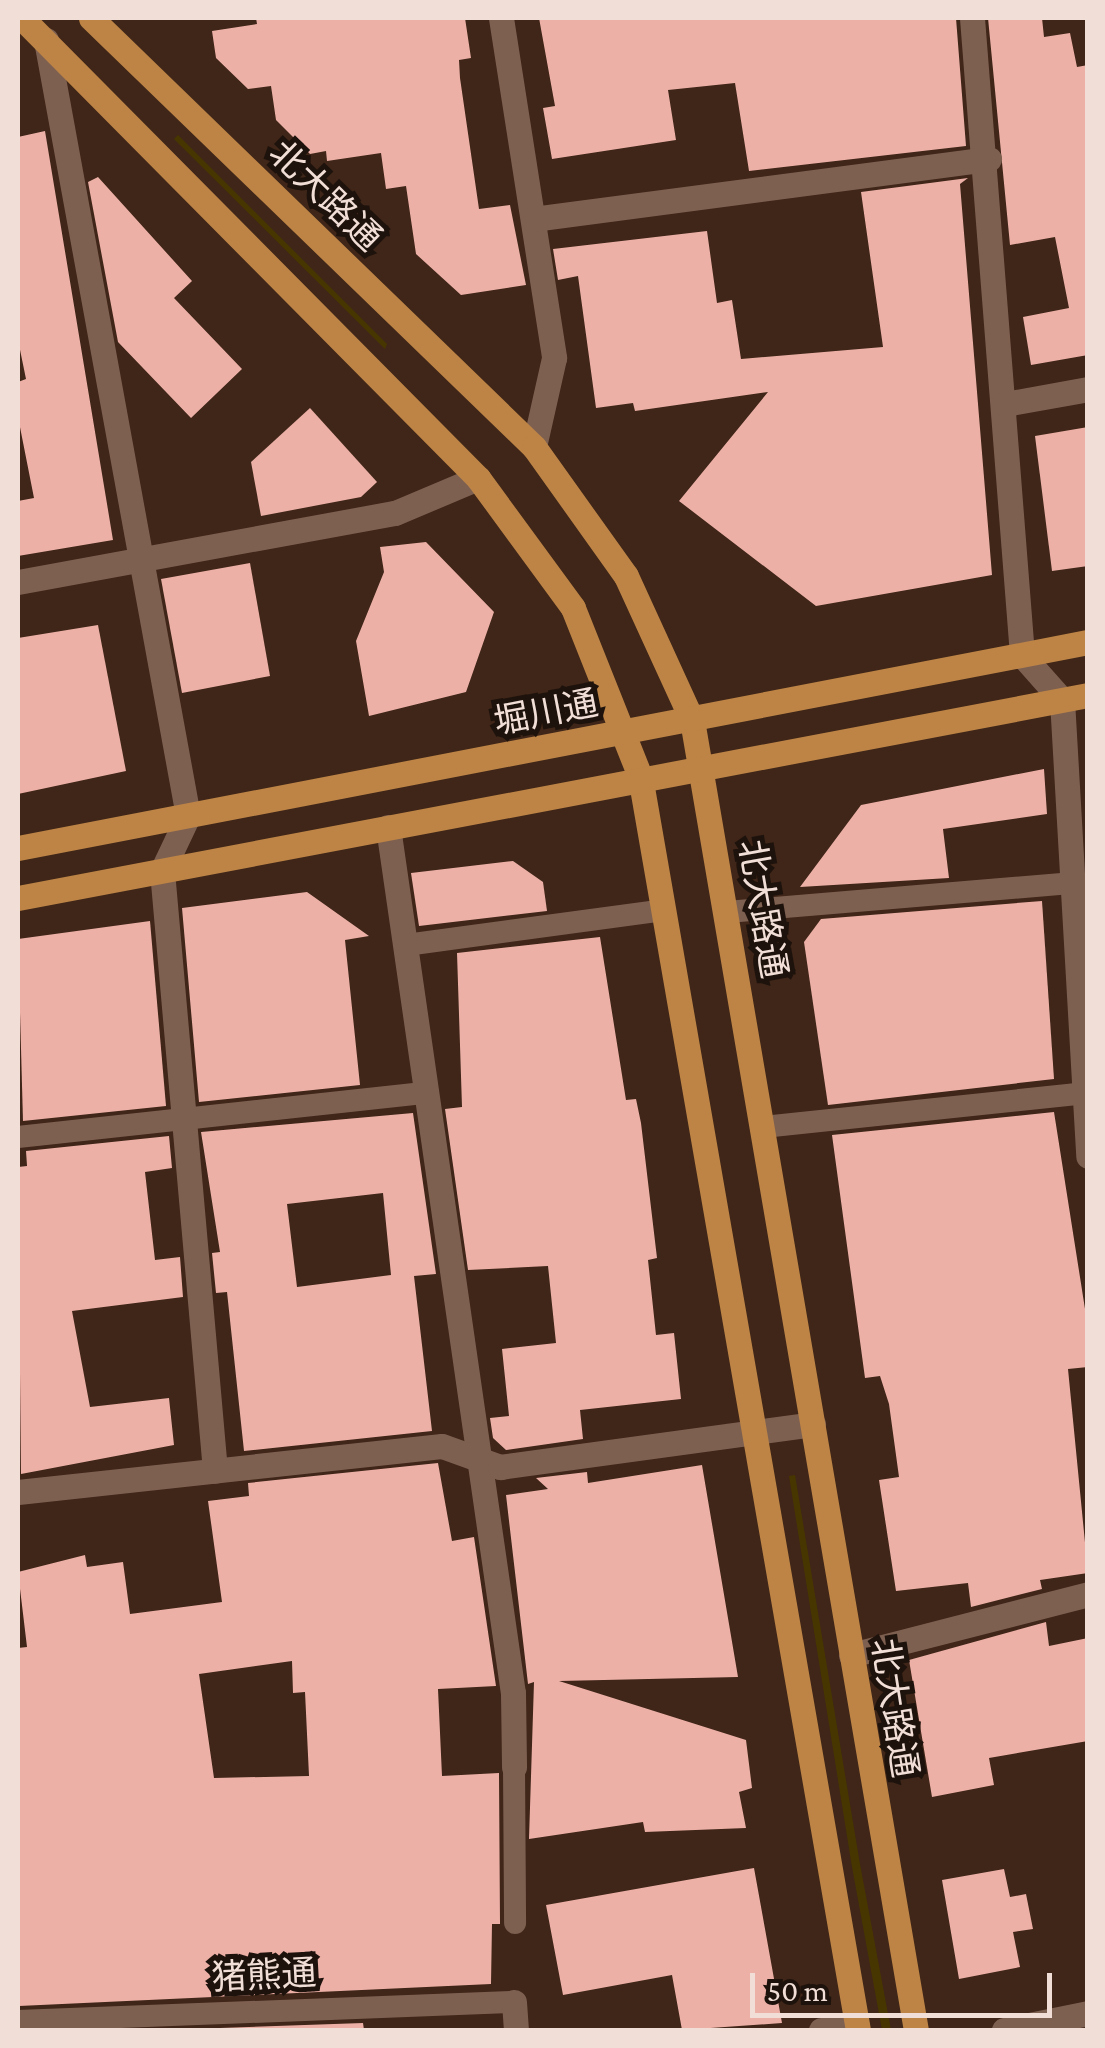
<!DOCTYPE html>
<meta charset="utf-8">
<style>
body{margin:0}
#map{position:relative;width:1105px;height:2048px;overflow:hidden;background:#3f2618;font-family:"Crimson Pro","Noto Sans JP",serif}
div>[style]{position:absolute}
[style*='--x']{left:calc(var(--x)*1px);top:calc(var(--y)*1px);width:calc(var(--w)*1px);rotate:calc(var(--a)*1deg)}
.green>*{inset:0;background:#483600}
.building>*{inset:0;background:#edb0a7}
.lane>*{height:22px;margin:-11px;padding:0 11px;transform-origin:11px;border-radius:11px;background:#7e6051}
.street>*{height:25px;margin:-12.5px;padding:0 12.5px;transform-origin:12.5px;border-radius:12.5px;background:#7e6051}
.primary>*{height:25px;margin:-12.5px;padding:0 12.5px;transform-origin:12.5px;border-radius:12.5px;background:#bd8446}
span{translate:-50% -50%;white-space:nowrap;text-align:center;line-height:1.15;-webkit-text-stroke:10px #1e120c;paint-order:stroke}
.street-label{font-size:35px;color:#f1dfd7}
.frame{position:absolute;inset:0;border:20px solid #f1dfd7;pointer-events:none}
.scale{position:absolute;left:750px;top:1973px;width:302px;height:45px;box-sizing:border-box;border:5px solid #f1dfd7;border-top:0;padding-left:12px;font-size:30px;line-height:35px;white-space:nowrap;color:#f1dfd7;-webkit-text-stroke:8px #1e120c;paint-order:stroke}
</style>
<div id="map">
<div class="green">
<div style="clip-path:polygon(178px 135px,387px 344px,385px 349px,174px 139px)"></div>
<div style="clip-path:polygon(795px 1475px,860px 1864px,891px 2030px,882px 2030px,852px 1867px,789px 1476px)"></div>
</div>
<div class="building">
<div style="clip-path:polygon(256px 18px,465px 18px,471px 58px,459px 60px,460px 78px,479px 209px,510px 205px,526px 285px,461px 295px,416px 254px,406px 186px,386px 189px,381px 153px,327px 161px,326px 151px,310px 154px,276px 120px,271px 86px,248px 89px,216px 58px,212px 31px,257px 24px)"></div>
<div style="clip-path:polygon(539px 18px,956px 18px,966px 146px,749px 171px,735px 83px,668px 90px,676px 140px,552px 159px,543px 108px,555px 106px)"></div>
<div style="clip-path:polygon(988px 18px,1042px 18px,1044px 37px,1070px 33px,1077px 67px,1088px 65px,1088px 355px,1031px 365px,1023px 317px,1069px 308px,1055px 237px,1010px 245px)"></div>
<div style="clip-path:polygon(45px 131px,113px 540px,18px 556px,18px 501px,34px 498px,18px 417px,18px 382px,26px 379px,18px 340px,18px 137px)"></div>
<div style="clip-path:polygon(98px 177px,192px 281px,174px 298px,242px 369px,191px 418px,118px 342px,88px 182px)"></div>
<div style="clip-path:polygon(968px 178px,960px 184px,992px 575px,816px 606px,679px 501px,768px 392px,635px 411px,633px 403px,596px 408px,578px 276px,558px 280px,553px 249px,707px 231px,717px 303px,732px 300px,741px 359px,883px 347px,861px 192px)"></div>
<div style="clip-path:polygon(310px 408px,377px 482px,361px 497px,261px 516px,251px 462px)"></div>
<div style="clip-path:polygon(1088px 427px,1088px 566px,1052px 571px,1035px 436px)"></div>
<div style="clip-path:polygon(426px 542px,494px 612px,466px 692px,369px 716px,356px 641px,384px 572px,380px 547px)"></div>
<div style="clip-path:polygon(250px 563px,270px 676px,182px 693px,161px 579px)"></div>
<div style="clip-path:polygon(98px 625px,126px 771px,18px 794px,18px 638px)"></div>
<div style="clip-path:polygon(1044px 769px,1047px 814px,943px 829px,949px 878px,800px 887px,861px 805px)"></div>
<div style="clip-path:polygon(513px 861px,543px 882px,547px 911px,419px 926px,411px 873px)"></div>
<div style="clip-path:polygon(307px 892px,369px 936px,345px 940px,360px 1085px,199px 1102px,182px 908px)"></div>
<div style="clip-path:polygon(1042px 901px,1054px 1079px,828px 1105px,804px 942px,821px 919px)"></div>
<div style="clip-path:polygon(150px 921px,166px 1106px,23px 1121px,18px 939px)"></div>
<div style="clip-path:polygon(600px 937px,626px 1100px,636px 1099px,641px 1123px,657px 1258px,648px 1260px,656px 1335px,674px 1333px,681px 1399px,580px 1410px,583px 1439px,506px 1450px,493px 1438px,490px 1418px,509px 1416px,502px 1349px,556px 1343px,548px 1266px,468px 1270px,445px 1109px,462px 1107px,457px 953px)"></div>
<div style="clip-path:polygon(1054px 1112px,1088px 1328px,1088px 1367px,1068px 1369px,1088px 1573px,1040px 1580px,1042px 1589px,971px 1607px,968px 1583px,896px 1591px,879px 1480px,899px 1477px,889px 1404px,880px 1376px,865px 1378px,832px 1135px)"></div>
<div style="clip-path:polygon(evenodd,413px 1113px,436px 1274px,414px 1276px,432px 1431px,244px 1451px,227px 1292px,216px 1293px,212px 1253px,220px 1252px,201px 1132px,413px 1113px,383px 1193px,391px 1275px,297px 1287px,287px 1204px,383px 1193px)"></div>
<div style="clip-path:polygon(169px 1136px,172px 1168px,145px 1172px,155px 1260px,180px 1257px,183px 1297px,72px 1311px,90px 1407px,169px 1398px,174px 1445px,21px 1474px,18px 1167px,27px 1166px,26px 1151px)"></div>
<div style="clip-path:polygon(evenodd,438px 1463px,452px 1541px,474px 1537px,496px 1686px,438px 1689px,442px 1776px,499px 1773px,500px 1924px,492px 1924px,491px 1984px,19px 2006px,18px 1648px,27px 1647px,18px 1572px,85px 1555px,87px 1567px,123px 1562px,130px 1614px,222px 1602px,208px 1501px,249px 1496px,248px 1483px,438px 1463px,292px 1661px,293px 1693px,305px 1692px,309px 1776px,214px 1778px,199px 1674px,292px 1661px)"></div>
<div style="clip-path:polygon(702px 1465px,738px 1677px,559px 1681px,746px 1740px,752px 1788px,739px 1792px,746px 1828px,645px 1832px,643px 1822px,529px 1839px,534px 1682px,528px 1684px,506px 1495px,548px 1489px,536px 1478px,587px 1472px,588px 1483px)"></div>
<div style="clip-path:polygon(1046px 1622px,1049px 1646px,1088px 1638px,1088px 1741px,989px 1758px,994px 1785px,932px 1797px,909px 1660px)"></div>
<div style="clip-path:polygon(754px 1868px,782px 2023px,682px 2030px,672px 1975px,563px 1995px,546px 1905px)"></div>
<div style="clip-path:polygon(1004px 1869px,1010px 1897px,1026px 1894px,1033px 1929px,1013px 1932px,1020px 1967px,959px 1979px,942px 1880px)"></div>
<div style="clip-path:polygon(363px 2023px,364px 2030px,162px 2030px)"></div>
</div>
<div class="lane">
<div style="--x:727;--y:912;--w:345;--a:-4.8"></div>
<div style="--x:406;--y:945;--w:260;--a:-7.7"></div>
<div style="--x:763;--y:1127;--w:318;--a:-6"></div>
<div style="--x:18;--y:1137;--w:410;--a:-6.2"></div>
<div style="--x:514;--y:1767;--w:156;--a:89.6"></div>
<div style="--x:18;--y:2021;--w:496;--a:-2.2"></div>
</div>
<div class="street">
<div style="--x:501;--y:18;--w:344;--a:81.1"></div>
<div style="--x:554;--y:358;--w:91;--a:102.7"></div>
<div style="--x:972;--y:18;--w:639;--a:85.51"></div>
<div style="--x:1022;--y:655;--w:60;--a:48.4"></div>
<div style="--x:1062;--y:700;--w:457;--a:86.7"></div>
<div style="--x:46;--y:40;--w:789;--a:79.63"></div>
<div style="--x:188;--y:816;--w:61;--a:115.3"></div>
<div style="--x:162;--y:871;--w:602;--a:84.95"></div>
<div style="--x:533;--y:219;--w:460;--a:-7.5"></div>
<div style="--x:1005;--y:404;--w:84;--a:-10.2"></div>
<div style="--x:18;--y:582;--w:383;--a:-10.4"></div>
<div style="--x:395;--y:513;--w:90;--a:-22.9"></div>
<div style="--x:388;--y:827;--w:875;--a:81.79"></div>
<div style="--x:513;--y:1693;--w:74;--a:89.2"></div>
<div style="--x:18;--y:1492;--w:426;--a:-6.2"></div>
<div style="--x:442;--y:1446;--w:62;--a:19.9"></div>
<div style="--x:500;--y:1467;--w:316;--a:-7.8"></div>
<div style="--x:851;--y:1655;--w:245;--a:-14.4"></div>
<div style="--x:514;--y:2002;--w:28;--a:86"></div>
<div style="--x:821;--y:2030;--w:36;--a:-9"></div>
<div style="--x:1004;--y:2030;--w:86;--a:-11.4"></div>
</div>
<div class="primary">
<div style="--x:22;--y:18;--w:648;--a:45.25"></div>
<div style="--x:478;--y:478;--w:161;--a:53.8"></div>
<div style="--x:573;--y:608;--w:181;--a:68.3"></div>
<div style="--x:640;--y:776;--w:1273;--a:80.14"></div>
<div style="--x:91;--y:18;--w:617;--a:44.08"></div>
<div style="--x:534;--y:447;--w:158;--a:54.5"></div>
<div style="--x:626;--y:576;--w:158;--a:65.4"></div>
<div style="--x:692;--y:720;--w:1329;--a:80.3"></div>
<div style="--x:18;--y:848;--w:1090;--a:-10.9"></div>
<div style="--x:18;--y:898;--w:1089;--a:-10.74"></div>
</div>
<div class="street-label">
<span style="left:325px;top:196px;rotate:44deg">北大路通</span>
<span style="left:546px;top:713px;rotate:-11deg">堀川通</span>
<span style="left:762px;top:909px;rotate:80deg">北大路通</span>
<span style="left:894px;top:1708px;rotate:81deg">北大路通</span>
<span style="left:264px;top:1976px;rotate:-3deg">猪熊通</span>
</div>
<div class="frame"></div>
<div class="scale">50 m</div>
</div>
